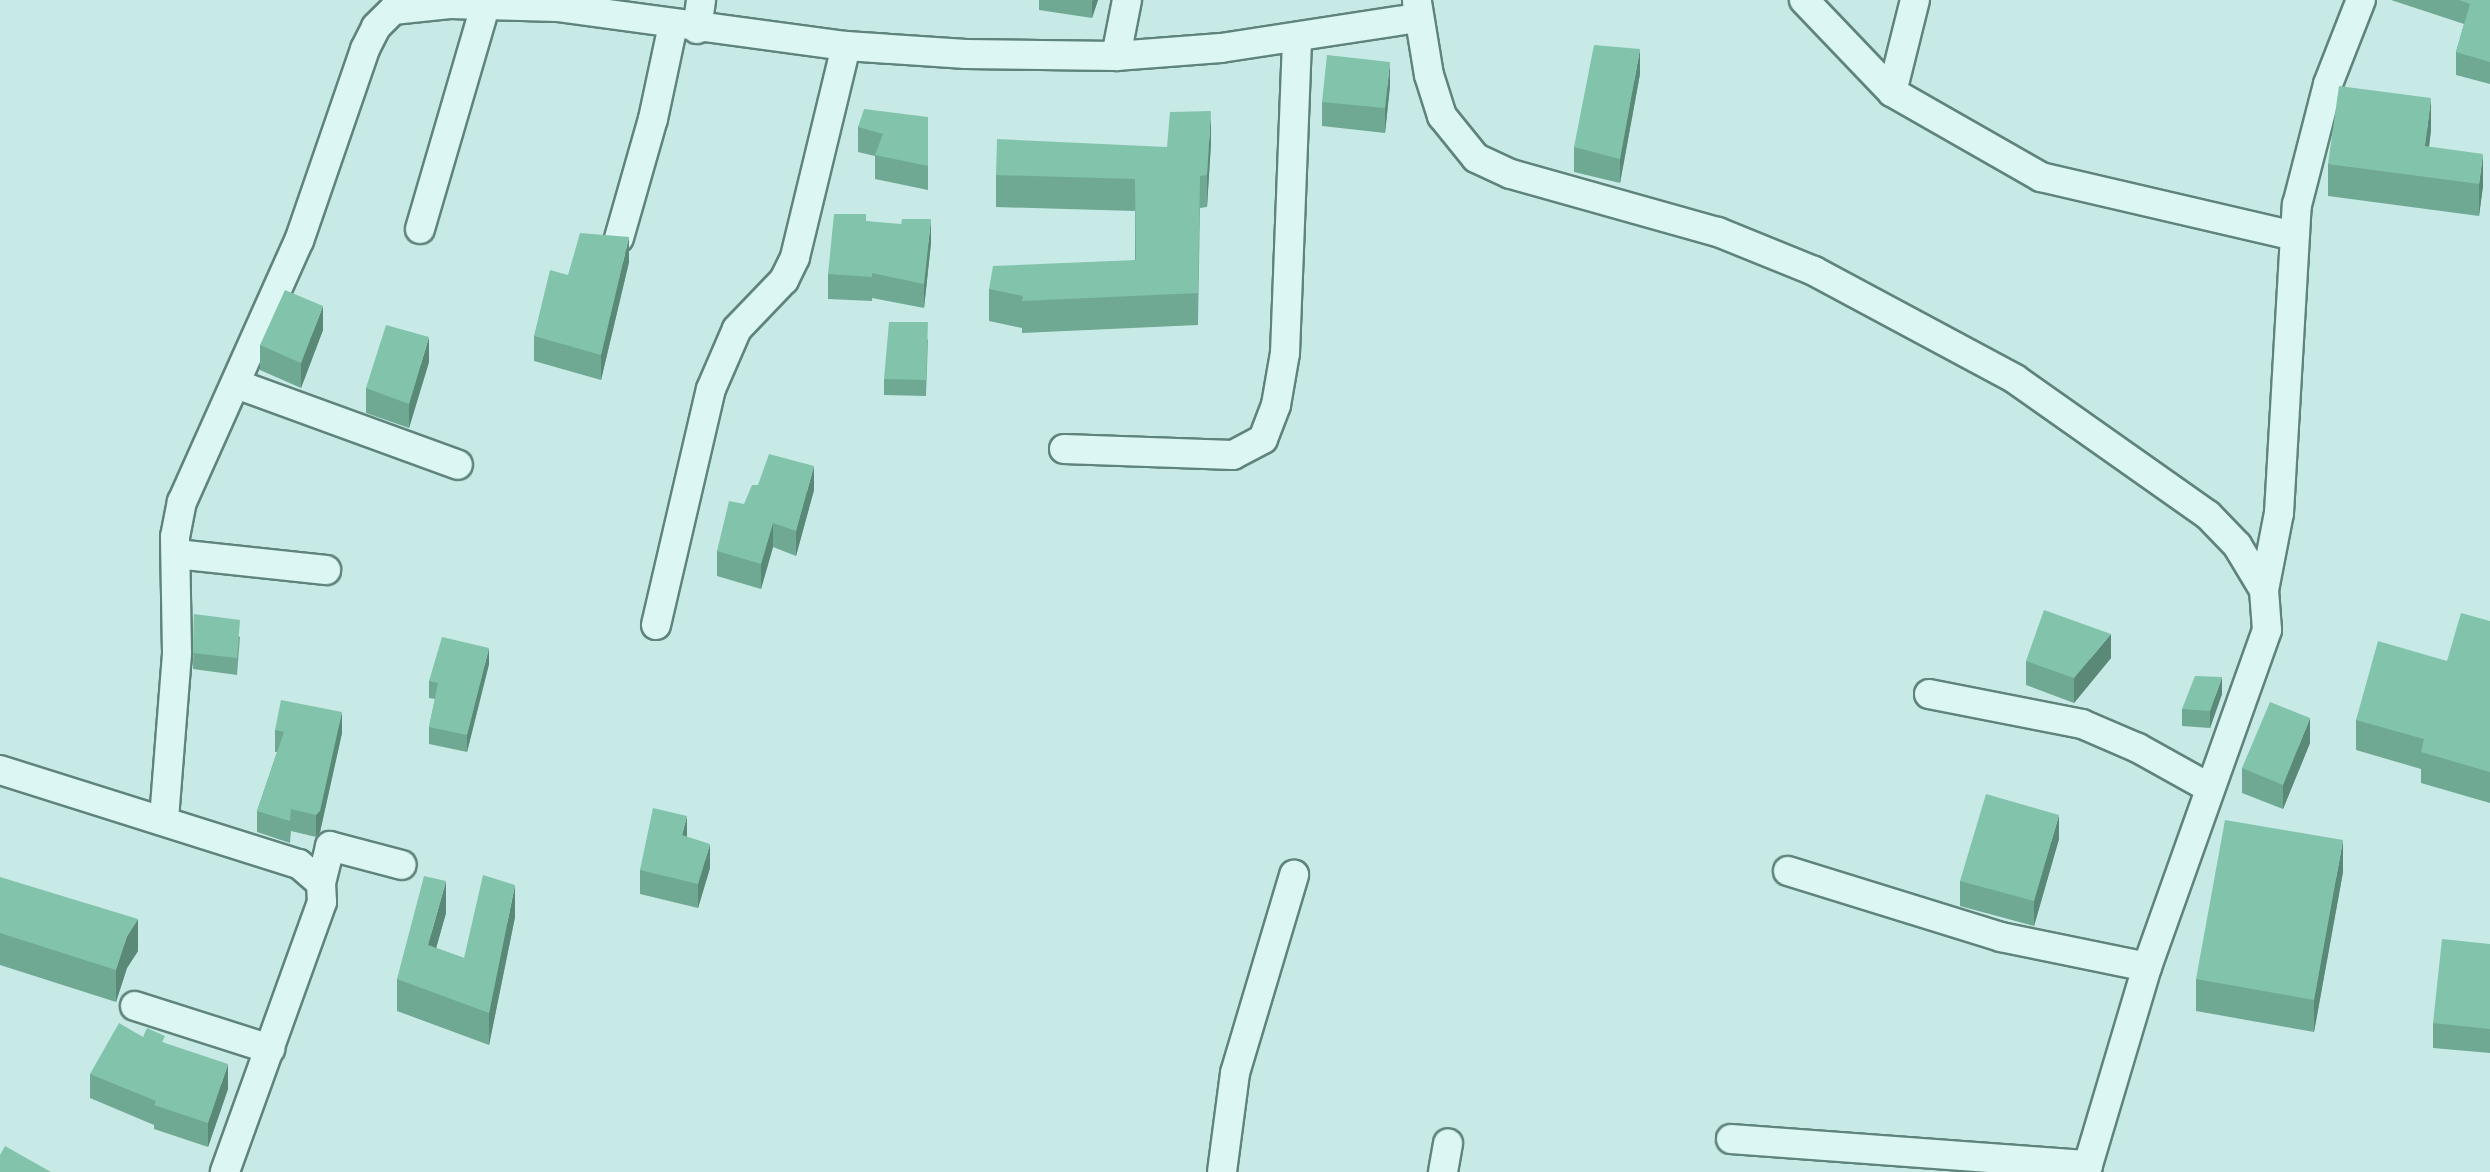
<!DOCTYPE html>
<style>
body{margin:0}
#map{position:relative;width:2490px;height:1172px;overflow:hidden;background:#c8eae7;font-family:"IBM Plex Serif",serif}
div>[style]{position:absolute}
[style*='--x']{left:calc(var(--x)*1px);top:calc(var(--y)*1px);width:calc(var(--w)*1px);rotate:calc(var(--a)*1deg)}
.roads{filter:drop-shadow(2px 0 #5f847b) drop-shadow(-2px 0 #5f847b) drop-shadow(0 2px #5f847b) drop-shadow(0 -2px #5f847b)}
.minor>*{height:28px;margin:-14px;padding:0 14px;transform-origin:14px;border-radius:14px;background:#dbf6f3}
.wall>*{inset:0;background:#70a993}
.shaded-wall>*{inset:0;background:#5b8978}
.building>*{inset:0;background:#82c4ab}
span{translate:-50% -50%;white-space:nowrap;text-align:center;line-height:1.15;-webkit-text-stroke:10px #d7f2f0;paint-order:stroke}
</style>
<div id="map">
<div class="roads">
<div class="minor">
<div style="--x:1804;--y:0;--w:127;--a:46.3"></div>
<div style="--x:1892;--y:92;--w:172;--a:29.7"></div>
<div style="--x:2041;--y:177;--w:260;--a:13.1"></div>
<div style="--x:1417;--y:2;--w:74;--a:80.7"></div>
<div style="--x:1429;--y:75;--w:43;--a:72.4"></div>
<div style="--x:1442;--y:116;--w:54;--a:51"></div>
<div style="--x:1476;--y:158;--w:38;--a:25"></div>
<div style="--x:1511;--y:174;--w:215;--a:15.7"></div>
<div style="--x:1718;--y:232;--w:104;--a:22.1"></div>
<div style="--x:1814;--y:271;--w:228;--a:28.2"></div>
<div style="--x:2015;--y:379;--w:236;--a:35.2"></div>
<div style="--x:2208;--y:515;--w:42;--a:46"></div>
<div style="--x:2237;--y:545;--w:52;--a:59"></div>
<div style="--x:2264;--y:590;--w:40;--a:85.7"></div>
<div style="--x:2267;--y:630;--w:358;--a:109.6"></div>
<div style="--x:2147;--y:967;--w:214;--a:106.6"></div>
<div style="--x:697;--y:29;--w:29;--a:-82"></div>
<div style="--x:1116;--y:56;--w:57;--a:-78.9"></div>
<div style="--x:1892;--y:92;--w:95;--a:-76"></div>
<div style="--x:420;--y:229;--w:232;--a:-73.7"></div>
<div style="--x:619;--y:238;--w:124;--a:-74.1"></div>
<div style="--x:653;--y:119;--w:96;--a:-78"></div>
<div style="--x:236;--y:384;--w:236;--a:20"></div>
<div style="--x:1064;--y:449;--w:169;--a:2"></div>
<div style="--x:1233;--y:455;--w:34;--a:-28"></div>
<div style="--x:1263;--y:439;--w:36;--a:-69"></div>
<div style="--x:1276;--y:405;--w:53;--a:-80.2"></div>
<div style="--x:1285;--y:353;--w:316;--a:-87.8"></div>
<div style="--x:176;--y:554;--w:151;--a:6.1"></div>
<div style="--x:2264;--y:590;--w:78;--a:-79"></div>
<div style="--x:2279;--y:513;--w:309;--a:-86.7"></div>
<div style="--x:2297;--y:205;--w:125;--a:-75.6"></div>
<div style="--x:2328;--y:84;--w:90;--a:-68.6"></div>
<div style="--x:656;--y:625;--w:242;--a:-76.9"></div>
<div style="--x:711;--y:389;--w:65;--a:-66.6"></div>
<div style="--x:737;--y:329;--w:68;--a:-46.2"></div>
<div style="--x:784;--y:280;--w:25;--a:-64"></div>
<div style="--x:795;--y:257;--w:217;--a:-76.4"></div>
<div style="--x:1929;--y:694;--w:156;--a:11.1"></div>
<div style="--x:2082;--y:724;--w:61;--a:23.2"></div>
<div style="--x:2138;--y:748;--w:82;--a:29.1"></div>
<div style="--x:0;--y:770;--w:313;--a:17.5"></div>
<div style="--x:299;--y:864;--w:29;--a:41"></div>
<div style="--x:321;--y:883;--w:19;--a:87"></div>
<div style="--x:322;--y:902;--w:287;--a:109.8"></div>
<div style="--x:164;--y:819;--w:167;--a:-85.5"></div>
<div style="--x:177;--y:653;--w:116;--a:-91"></div>
<div style="--x:175;--y:537;--w:36;--a:-79"></div>
<div style="--x:182;--y:502;--w:286;--a:-65.9"></div>
<div style="--x:299;--y:241;--w:203;--a:-71"></div>
<div style="--x:365;--y:49;--w:25;--a:-63"></div>
<div style="--x:376;--y:27;--w:24;--a:-45"></div>
<div style="--x:393;--y:10;--w:57;--a:-6"></div>
<div style="--x:450;--y:4;--w:107;--a:1.6"></div>
<div style="--x:557;--y:7;--w:292;--a:7.7"></div>
<div style="--x:846;--y:46;--w:120;--a:3.8"></div>
<div style="--x:966;--y:54;--w:150;--a:0.8"></div>
<div style="--x:1116;--y:56;--w:105;--a:-4.4"></div>
<div style="--x:1221;--y:48;--w:199;--a:-8.7"></div>
<div style="--x:1788;--y:871;--w:223;--a:17.2"></div>
<div style="--x:2001;--y:937;--w:149;--a:11.6"></div>
<div style="--x:321;--y:883;--w:38;--a:-76"></div>
<div style="--x:330;--y:846;--w:74;--a:14.8"></div>
<div style="--x:135;--y:1006;--w:142;--a:17.7"></div>
<div style="--x:1731;--y:1139;--w:358;--a:4.2"></div>
<div style="--x:1222;--y:1172;--w:100;--a:-82.5"></div>
<div style="--x:1235;--y:1073;--w:207;--a:-73.4"></div>
<div style="--x:1443;--y:1172;--w:29;--a:-80"></div>
</div>
</div>
<div class="wall">
<div style="clip-path:polygon(1039px 0,1098px 0,1092px 18px,1039px 10px)"></div>
<div style="clip-path:polygon(2391px 0,2490px 0,2490px 84px,2456px 75px,2456px 52px,2464px 24px)"></div>
<div style="clip-path:polygon(1640px 74px,1620px 183px,1574px 172px,1574px 147px)"></div>
<div style="clip-path:polygon(1390px 86px,1385px 133px,1322px 126px,1322px 102px)"></div>
<div style="clip-path:polygon(928px 117px,928px 190px,875px 179px,875px 156px,858px 152px,858px 127px)"></div>
<div style="clip-path:polygon(2431px 130px,2429px 147px,2483px 186px,2479px 216px,2328px 196px,2328px 164px)"></div>
<div style="clip-path:polygon(1211px 143px,1207px 207px,1200px 208px,1198px 325px,1022px 333px,1022px 328px,989px 321px,989px 289px,1135px 260px,1135px 211px,996px 207px,996px 175px,1167px 147px)"></div>
<div style="clip-path:polygon(866px 221px,931px 243px,924px 308px,872px 298px,872px 301px,828px 299px,828px 274px)"></div>
<div style="clip-path:polygon(629px 262px,601px 380px,534px 361px,534px 336px,568px 275px)"></div>
<div style="clip-path:polygon(323px 330px,301px 388px,260px 370px,260px 345px)"></div>
<div style="clip-path:polygon(928px 339px,926px 396px,884px 395px,884px 379px)"></div>
<div style="clip-path:polygon(429px 362px,409px 428px,366px 413px,366px 388px)"></div>
<div style="clip-path:polygon(814px 490px,796px 556px,773px 547px,761px 589px,717px 576px,717px 551px,744px 504px)"></div>
<div style="clip-path:polygon(194px 614px,240px 637px,237px 675px,193px 669px)"></div>
<div style="clip-path:polygon(2490px 621px,2490px 803px,2421px 783px,2421px 769px,2356px 750px,2356px 720px,2447px 661px)"></div>
<div style="clip-path:polygon(2111px 658px,2074px 703px,2026px 685px,2026px 661px)"></div>
<div style="clip-path:polygon(489px 664px,467px 752px,429px 744px,429px 727px,435px 699px,429px 698px,429px 681px)"></div>
<div style="clip-path:polygon(2222px 694px,2210px 728px,2182px 726px,2182px 709px)"></div>
<div style="clip-path:polygon(275px 730px,342px 733px,320px 832px,316px 837px,291px 831px,290px 843px,257px 832px,257px 811px,277px 752px,275px 752px)"></div>
<div style="clip-path:polygon(2310px 743px,2283px 809px,2242px 793px,2242px 768px)"></div>
<div style="clip-path:polygon(687px 837px,710px 868px,698px 908px,640px 894px,640px 870px)"></div>
<div style="clip-path:polygon(2059px 839px,2034px 926px,1960px 906px,1960px 881px)"></div>
<div style="clip-path:polygon(2343px 872px,2314px 1032px,2196px 1011px,2196px 979px)"></div>
<div style="clip-path:polygon(0 877px,138px 951px,127px 968px,116px 1002px,0 965px)"></div>
<div style="clip-path:polygon(446px 913px,436px 948px,464px 958px,515px 917px,489px 1045px,397px 1011px,397px 979px)"></div>
<div style="clip-path:polygon(2490px 944px,2490px 1053px,2433px 1048px,2433px 1023px)"></div>
<div style="clip-path:polygon(143px 1037px,165px 1043px,228px 1089px,208px 1147px,154px 1129px,154px 1125px,90px 1098px,90px 1074px)"></div>
</div>
<div class="shaded-wall">
<div style="clip-path:polygon(1093px 0,1098px 0,1092px 18px,1092px 2px)"></div>
<div style="clip-path:polygon(1640px 49px,1640px 74px,1620px 183px,1620px 159px)"></div>
<div style="clip-path:polygon(1390px 62px,1390px 86px,1385px 133px,1385px 108px)"></div>
<div style="clip-path:polygon(2431px 98px,2431px 130px,2425px 178px,2425px 146px)"></div>
<div style="clip-path:polygon(1211px 111px,1211px 143px,1207px 207px,1207px 175px)"></div>
<div style="clip-path:polygon(2483px 154px,2483px 186px,2479px 216px,2479px 184px)"></div>
<div style="clip-path:polygon(931px 219px,931px 243px,924px 308px,924px 284px)"></div>
<div style="clip-path:polygon(629px 237px,629px 262px,601px 380px,601px 355px)"></div>
<div style="clip-path:polygon(323px 306px,323px 330px,301px 388px,301px 363px)"></div>
<div style="clip-path:polygon(429px 337px,429px 362px,409px 428px,409px 404px)"></div>
<div style="clip-path:polygon(814px 466px,814px 490px,796px 556px,796px 531px)"></div>
<div style="clip-path:polygon(773px 523px,773px 547px,761px 589px,761px 564px)"></div>
<div style="clip-path:polygon(2111px 634px,2111px 658px,2074px 703px,2074px 678px)"></div>
<div style="clip-path:polygon(489px 648px,489px 664px,467px 752px,467px 735px)"></div>
<div style="clip-path:polygon(2222px 677px,2222px 694px,2210px 728px,2210px 711px)"></div>
<div style="clip-path:polygon(342px 712px,342px 733px,320px 832px,316px 837px,316px 815px)"></div>
<div style="clip-path:polygon(2310px 718px,2310px 743px,2283px 809px,2283px 785px)"></div>
<div style="clip-path:polygon(2059px 815px,2059px 839px,2034px 926px,2034px 901px)"></div>
<div style="clip-path:polygon(687px 816px,687px 841px,682px 835px)"></div>
<div style="clip-path:polygon(2343px 840px,2343px 872px,2314px 1032px,2314px 1000px)"></div>
<div style="clip-path:polygon(710px 844px,710px 868px,698px 908px,698px 884px)"></div>
<div style="clip-path:polygon(446px 881px,446px 913px,428px 977px,428px 945px)"></div>
<div style="clip-path:polygon(515px 885px,515px 917px,489px 1045px,489px 1013px)"></div>
<div style="clip-path:polygon(138px 919px,138px 951px,127px 968px,116px 1002px,116px 970px,127px 936px)"></div>
<div style="clip-path:polygon(228px 1064px,228px 1089px,208px 1147px,208px 1123px)"></div>
</div>
<div class="building">
<div style="clip-path:polygon(2459px 0,2490px 0,2490px 62px,2456px 52px,2470px 4px)"></div>
<div style="clip-path:polygon(1594px 45px,1640px 49px,1620px 159px,1574px 147px)"></div>
<div style="clip-path:polygon(1327px 55px,1390px 62px,1385px 108px,1322px 102px)"></div>
<div style="clip-path:polygon(2339px 86px,2431px 98px,2425px 146px,2483px 154px,2479px 184px,2328px 164px)"></div>
<div style="clip-path:polygon(864px 109px,928px 117px,928px 166px,875px 155px,883px 134px,858px 127px)"></div>
<div style="clip-path:polygon(1211px 111px,1207px 175px,1200px 176px,1198px 293px,1022px 301px,1023px 296px,989px 289px,993px 266px,1136px 260px,1135px 179px,996px 175px,997px 139px,1167px 147px,1170px 112px)"></div>
<div style="clip-path:polygon(834px 214px,866px 214px,866px 221px,901px 224px,902px 219px,931px 219px,924px 284px,872px 273px,872px 277px,828px 274px)"></div>
<div style="clip-path:polygon(580px 233px,629px 237px,601px 355px,534px 336px,550px 270px,568px 275px)"></div>
<div style="clip-path:polygon(285px 290px,323px 306px,301px 363px,260px 345px)"></div>
<div style="clip-path:polygon(889px 322px,928px 322px,926px 380px,884px 379px)"></div>
<div style="clip-path:polygon(386px 325px,429px 337px,409px 404px,366px 388px)"></div>
<div style="clip-path:polygon(769px 454px,814px 466px,796px 531px,773px 523px,761px 564px,717px 551px,729px 501px,744px 504px,752px 485px,758px 485px)"></div>
<div style="clip-path:polygon(2044px 610px,2111px 634px,2074px 678px,2026px 661px)"></div>
<div style="clip-path:polygon(2461px 613px,2490px 621px,2490px 772px,2421px 752px,2424px 739px,2356px 720px,2378px 641px,2447px 661px)"></div>
<div style="clip-path:polygon(194px 614px,240px 620px,237px 658px,193px 653px)"></div>
<div style="clip-path:polygon(442px 637px,489px 648px,467px 735px,429px 727px,438px 683px,429px 681px)"></div>
<div style="clip-path:polygon(2195px 676px,2222px 677px,2210px 711px,2182px 709px)"></div>
<div style="clip-path:polygon(281px 700px,342px 712px,320px 811px,316px 815px,291px 809px,290px 821px,257px 811px,284px 732px,275px 730px)"></div>
<div style="clip-path:polygon(2270px 702px,2310px 718px,2283px 785px,2242px 768px)"></div>
<div style="clip-path:polygon(1986px 794px,2059px 815px,2034px 901px,1960px 881px)"></div>
<div style="clip-path:polygon(653px 808px,687px 816px,682px 835px,710px 844px,698px 884px,640px 870px)"></div>
<div style="clip-path:polygon(2225px 820px,2343px 840px,2314px 1000px,2196px 979px)"></div>
<div style="clip-path:polygon(483px 875px,515px 885px,489px 1013px,397px 979px,424px 876px,446px 881px,428px 945px,464px 958px)"></div>
<div style="clip-path:polygon(0 877px,138px 919px,127px 936px,116px 970px,0 933px)"></div>
<div style="clip-path:polygon(2442px 939px,2490px 944px,2490px 1029px,2433px 1023px)"></div>
<div style="clip-path:polygon(119px 1023px,143px 1037px,147px 1028px,165px 1036px,162px 1042px,228px 1064px,208px 1123px,154px 1105px,156px 1101px,90px 1074px)"></div>
<div style="clip-path:polygon(5px 1146px,51px 1172px,0 1172px,0 1155px)"></div>
</div>
</div>
